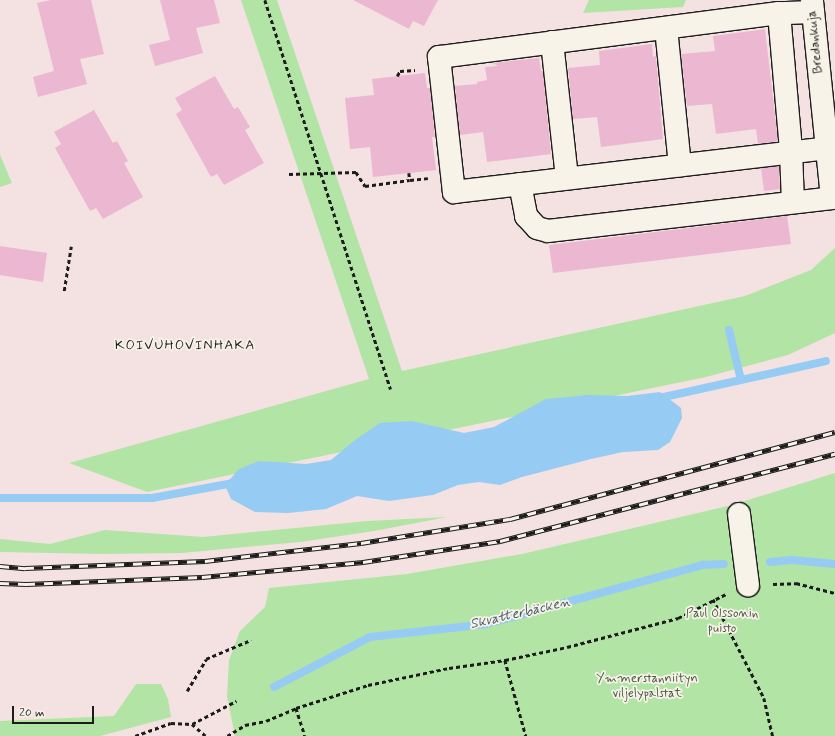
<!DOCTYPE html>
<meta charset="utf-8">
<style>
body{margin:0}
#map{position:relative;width:835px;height:736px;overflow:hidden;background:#f4e1e1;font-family:Mynerve,sans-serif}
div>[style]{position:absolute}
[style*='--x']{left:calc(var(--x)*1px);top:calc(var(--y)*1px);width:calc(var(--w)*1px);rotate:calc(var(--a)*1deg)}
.green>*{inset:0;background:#b2e4a5}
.water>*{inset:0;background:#96cbf4}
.stream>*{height:8px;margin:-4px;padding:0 4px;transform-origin:4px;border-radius:4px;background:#96cbf4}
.building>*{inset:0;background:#ecb7d0}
.path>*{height:2.5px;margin-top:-1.25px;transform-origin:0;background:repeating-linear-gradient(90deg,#1c1c1c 0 4px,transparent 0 7px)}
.roads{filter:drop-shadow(1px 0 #1c1c1c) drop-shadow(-1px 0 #1c1c1c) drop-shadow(0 1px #1c1c1c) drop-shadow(0 -1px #1c1c1c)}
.minor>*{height:22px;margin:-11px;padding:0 11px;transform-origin:11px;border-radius:11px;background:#f7f3e8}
.rail>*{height:4.5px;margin-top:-2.25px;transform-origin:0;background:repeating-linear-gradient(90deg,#f7f3e8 0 9px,#1c1c1c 0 18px);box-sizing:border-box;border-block:1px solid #1c1c1c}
span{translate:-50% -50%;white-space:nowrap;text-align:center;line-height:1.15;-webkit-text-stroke:3.5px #f7f3e8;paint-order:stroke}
.street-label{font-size:13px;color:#1c1c1c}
.park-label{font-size:13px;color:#495845}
.neighbourhood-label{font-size:14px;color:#1c1c1c;letter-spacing:1px}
.water-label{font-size:14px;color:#475968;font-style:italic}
.scale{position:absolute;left:12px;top:706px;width:82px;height:18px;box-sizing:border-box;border:2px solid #1c1c1c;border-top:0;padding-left:5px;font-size:12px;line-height:14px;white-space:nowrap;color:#1c1c1c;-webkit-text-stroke:3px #f7f3e8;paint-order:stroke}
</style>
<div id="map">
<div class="green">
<div style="clip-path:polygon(241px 0,277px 0,402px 371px,745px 296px,811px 270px,835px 248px,835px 333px,788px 355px,706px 377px,147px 492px,69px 463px,369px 379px)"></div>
<div style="clip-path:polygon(589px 0,686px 0,683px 7px,583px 13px)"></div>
<div style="clip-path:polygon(0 155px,12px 183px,0 187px)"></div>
<div style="clip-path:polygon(835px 473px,835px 736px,235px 736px,227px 697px,229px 660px,240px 631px,265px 607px,269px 588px,407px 574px,522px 554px,732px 505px)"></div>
<div style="clip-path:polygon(447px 517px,374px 531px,300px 542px,182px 553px,102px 554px,0 552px,0 539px,50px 544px,105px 530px,203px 537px,368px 521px)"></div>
<div style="clip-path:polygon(136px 684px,161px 684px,168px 699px,171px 717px,100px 736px,0 736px,0 721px,114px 716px)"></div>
</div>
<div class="water">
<div style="clip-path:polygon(660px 392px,681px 408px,682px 418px,670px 442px,658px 450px,623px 452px,591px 459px,522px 477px,500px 485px,479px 482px,458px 485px,433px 495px,389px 501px,357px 496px,326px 509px,288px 513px,255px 512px,231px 499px,225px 485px,239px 469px,259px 461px,306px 464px,331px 460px,355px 440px,380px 423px,412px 421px,464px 433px,494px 427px,546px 399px,588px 395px,627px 396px)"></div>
</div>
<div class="stream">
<div style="--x:729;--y:330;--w:51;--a:76.5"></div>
<div style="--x:655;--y:399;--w:175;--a:-12.5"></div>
<div style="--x:0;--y:498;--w:152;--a:0"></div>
<div style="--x:152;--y:498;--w:83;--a:-10.4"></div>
<div style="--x:770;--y:562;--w:22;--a:-5"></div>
<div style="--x:792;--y:560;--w:43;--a:5.3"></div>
<div style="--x:274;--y:687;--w:108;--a:-27.5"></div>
<div style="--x:370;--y:637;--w:118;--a:-6.3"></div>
<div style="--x:487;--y:624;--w:224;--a:-15.3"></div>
<div style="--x:703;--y:565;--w:21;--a:-3"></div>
</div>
<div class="building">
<div style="clip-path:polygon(51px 0,91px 0,104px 54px,80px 59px,87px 84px,38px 97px,33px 77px,54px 71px,37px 3px)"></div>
<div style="clip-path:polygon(160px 0,214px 0,220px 23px,196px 28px,203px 53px,155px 66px,149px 45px,170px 40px)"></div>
<div style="clip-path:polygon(353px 0,438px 0,424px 26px,413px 21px,409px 29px)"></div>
<div style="clip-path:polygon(765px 29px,778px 141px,758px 144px,756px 129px,716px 134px,712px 104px,687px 106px,681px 54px,715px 51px,713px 36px)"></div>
<div style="clip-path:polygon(652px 44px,653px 57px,656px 56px,663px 139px,601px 147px,597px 117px,573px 119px,568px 68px,600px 65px,599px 51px)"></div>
<div style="clip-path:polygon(539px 58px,541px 71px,543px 71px,551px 154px,487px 162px,483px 132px,460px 135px,455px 86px,477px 84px,477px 82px,487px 80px,485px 67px,498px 66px,493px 63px)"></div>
<div style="clip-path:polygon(425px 73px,427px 88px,430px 88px,435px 137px,432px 137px,436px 170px,373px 177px,370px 147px,350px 149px,345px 98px,374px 95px,372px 79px)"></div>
<div style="clip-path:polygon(215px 76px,234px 109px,238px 107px,250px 127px,245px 130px,264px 163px,224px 185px,217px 174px,211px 177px,176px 114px,182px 110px,175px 98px)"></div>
<div style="clip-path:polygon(94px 110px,113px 143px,117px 141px,128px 161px,124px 163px,143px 197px,103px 219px,96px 208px,90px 211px,55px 148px,61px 144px,54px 132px)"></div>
<div style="clip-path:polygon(779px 166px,780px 189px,764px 191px,761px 168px)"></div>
<div style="clip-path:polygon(787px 216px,791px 244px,553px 273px,549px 245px)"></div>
<div style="clip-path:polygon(0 246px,47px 253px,43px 282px,0 275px)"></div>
</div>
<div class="path">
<div style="--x:265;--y:0;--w:409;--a:72.1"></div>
<div style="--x:397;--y:76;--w:6;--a:-59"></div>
<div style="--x:400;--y:71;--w:15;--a:-4"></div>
<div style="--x:409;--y:173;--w:7;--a:82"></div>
<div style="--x:410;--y:180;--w:18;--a:-6"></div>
<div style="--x:289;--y:174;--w:67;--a:-1.7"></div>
<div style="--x:356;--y:172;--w:17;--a:57"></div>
<div style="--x:365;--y:186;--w:45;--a:-7.6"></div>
<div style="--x:64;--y:291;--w:45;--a:-81"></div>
<div style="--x:773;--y:584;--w:23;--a:-2"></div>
<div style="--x:796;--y:583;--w:40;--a:14.4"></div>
<div style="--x:713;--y:599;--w:111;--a:62.7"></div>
<div style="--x:764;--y:698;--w:39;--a:77"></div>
<div style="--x:505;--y:660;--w:79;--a:74.6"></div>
<div style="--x:187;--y:691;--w:37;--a:-59"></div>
<div style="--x:206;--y:659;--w:49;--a:-22.9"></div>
<div style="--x:296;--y:708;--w:29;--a:72"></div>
<div style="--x:192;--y:724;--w:50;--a:-27.6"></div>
<div style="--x:135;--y:736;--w:38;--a:-20"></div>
<div style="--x:171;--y:723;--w:21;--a:3"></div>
<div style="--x:192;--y:724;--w:18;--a:41"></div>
<div style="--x:227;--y:736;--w:21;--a:-31"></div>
<div style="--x:245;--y:725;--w:21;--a:-11"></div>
<div style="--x:266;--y:721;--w:33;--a:-23"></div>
<div style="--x:296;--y:708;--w:76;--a:-17.7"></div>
<div style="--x:368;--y:685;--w:83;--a:-11.9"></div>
<div style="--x:449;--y:668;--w:57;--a:-8.1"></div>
<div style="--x:505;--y:660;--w:63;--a:-11.8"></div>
<div style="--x:567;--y:647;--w:115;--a:-14.6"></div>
<div style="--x:678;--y:618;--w:54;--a:-26.6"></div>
</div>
<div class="roads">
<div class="minor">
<div style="--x:813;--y:12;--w:34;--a:178"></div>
<div style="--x:779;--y:13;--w:343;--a:172.6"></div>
<div style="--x:439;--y:57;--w:136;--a:83.7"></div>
<div style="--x:454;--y:192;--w:376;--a:-6.7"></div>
<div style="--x:779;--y:13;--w:139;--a:85"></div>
<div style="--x:791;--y:151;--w:51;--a:87.8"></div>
<div style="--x:666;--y:28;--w:138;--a:84.2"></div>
<div style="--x:552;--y:42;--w:137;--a:83.7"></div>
<div style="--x:520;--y:184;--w:33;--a:79"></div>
<div style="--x:526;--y:216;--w:16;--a:47"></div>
<div style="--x:537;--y:228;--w:11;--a:15"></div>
<div style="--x:548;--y:231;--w:286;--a:-6.6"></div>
<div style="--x:832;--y:198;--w:199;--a:-95.8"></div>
<div style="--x:739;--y:514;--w:72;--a:82.8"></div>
</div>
</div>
<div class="rail">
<div style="--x:0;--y:566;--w:25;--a:5"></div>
<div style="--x:25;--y:568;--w:180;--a:-2.2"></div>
<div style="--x:205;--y:561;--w:157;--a:-6.6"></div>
<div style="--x:361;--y:543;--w:151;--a:-9.2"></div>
<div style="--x:510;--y:519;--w:336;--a:-15"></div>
<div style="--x:0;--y:583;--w:26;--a:2"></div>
<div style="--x:26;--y:584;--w:176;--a:-2.3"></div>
<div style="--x:202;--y:577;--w:162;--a:-5.3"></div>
<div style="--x:363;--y:562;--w:139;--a:-8.7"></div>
<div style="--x:500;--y:541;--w:346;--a:-14.6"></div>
</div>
<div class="street-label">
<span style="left:816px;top:42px;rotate:-96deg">Bredankuja</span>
</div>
<div class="park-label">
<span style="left:722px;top:622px">Paul Olssonin<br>puisto</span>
<span style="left:647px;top:687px">Ymmerstanniityn<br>viljelypalstat</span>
</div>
<div class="neighbourhood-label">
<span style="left:185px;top:345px">KOIVUHOVINHAKA</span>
</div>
<div class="water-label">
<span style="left:520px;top:613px;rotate:-13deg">Skvatterbäcken</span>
</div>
<div class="scale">20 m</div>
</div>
